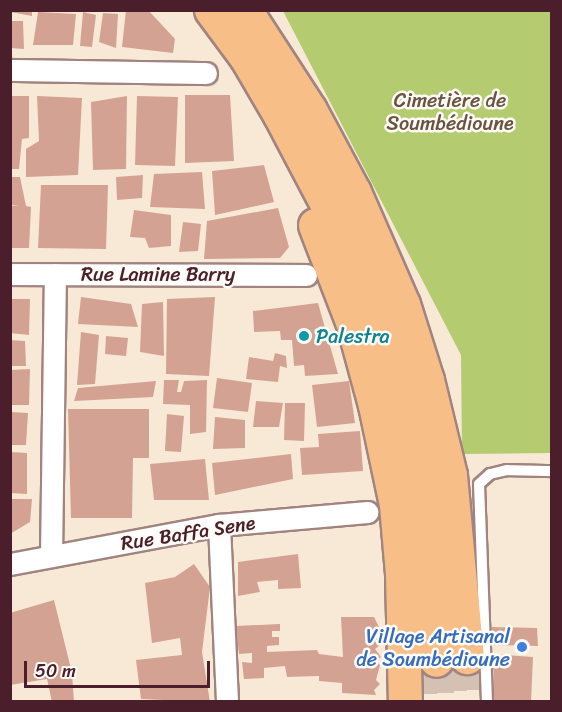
<!DOCTYPE html>
<meta charset="utf-8">
<style>
body{margin:0}
#map{position:relative;width:562px;height:712px;overflow:hidden;background:#f8e9d6;font-family:Sriracha,sans-serif}
div>[style]{position:absolute}
[style*='--x']{left:calc(var(--x)*1px);top:calc(var(--y)*1px);width:calc(var(--w)*1px);rotate:calc(var(--a)*1deg)}
.green>*{inset:0;background:#b5cb70}
.building>*{inset:0;background:#d4a292}
.highway-tunnel>*{height:33px;margin-top:-16.5px;transform-origin:0;background:repeating-linear-gradient(90deg,#d5c1b4 0 33px,transparent 0 49px)}
.roads{filter:drop-shadow(2px 0 #a18480) drop-shadow(-2px 0 #a18480) drop-shadow(0 2px #a18480) drop-shadow(0 -2px #a18480)}
.lane>*{height:10px;margin:-5px;padding:0 5px;transform-origin:5px;border-radius:5px;background:#fff}
.street>*{height:21px;margin:-10.5px;padding:0 10.5px;transform-origin:10.5px;border-radius:10.5px;background:#fff}
.highway>*{height:33px;margin:-16.5px;padding:0 16.5px;transform-origin:16.5px;border-radius:16.5px;background:#f7be87}
.dots>*{width:16px;height:16px;translate:-50% -50%;box-sizing:border-box;border:3px solid #fdfcf7;border-radius:50%}
span{translate:-50% -50%;white-space:nowrap;text-align:center;line-height:1.15;-webkit-text-stroke:5px #fdfcf7;paint-order:stroke}
.park-label{font-size:20px;color:#6a5340}
.street-label{font-size:20px;color:#4a1f2b}
.culture-label{font-size:20px;color:#0d838f}
.left{translate:0 -50%;text-align:left}
.shop-label{font-size:20px;color:#366cbe}
.right{translate:-100% -50%;text-align:right}
.frame{position:absolute;inset:0;border:12px solid #4a1f2b;pointer-events:none}
.scale{position:absolute;left:24px;top:661px;width:186px;height:27px;box-sizing:border-box;border:3px solid #4a1f2b;border-top:0;padding-left:8px;font-size:18px;line-height:21px;white-space:nowrap;color:#4a1f2b;-webkit-text-stroke:4px #fdfcf7;paint-order:stroke}
</style>
<div id="map">
<div class="green">
<div style="clip-path:polygon(283px 11px,551px 11px,551px 453px,462px 454px,461px 355px)"></div>
</div>
<div class="building">
<div style="clip-path:polygon(10px 10px,32px 10px,32px 16px,10px 12px)"></div>
<div style="clip-path:polygon(126px 10px,148px 10px,175px 39px,173px 53px,122px 47px)"></div>
<div style="clip-path:polygon(38px 12px,76px 14px,73px 45px,33px 45px)"></div>
<div style="clip-path:polygon(83px 12px,96px 15px,92px 47px,80px 46px)"></div>
<div style="clip-path:polygon(103px 13px,118px 14px,116px 48px,99px 42px)"></div>
<div style="clip-path:polygon(10px 21px,23px 21px,24px 49px,10px 48px)"></div>
<div style="clip-path:polygon(185px 95px,230px 95px,234px 161px,185px 163px)"></div>
<div style="clip-path:polygon(10px 96px,29px 96px,29px 138px,22px 139px,19px 169px,10px 169px)"></div>
<div style="clip-path:polygon(37px 96px,82px 98px,78px 175px,26px 177px,26px 149px,39px 141px)"></div>
<div style="clip-path:polygon(127px 96px,126px 169px,93px 170px,91px 102px)"></div>
<div style="clip-path:polygon(137px 96px,178px 97px,175px 166px,135px 165px)"></div>
<div style="clip-path:polygon(264px 165px,274px 202px,215px 215px,212px 171px)"></div>
<div style="clip-path:polygon(202px 172px,205px 209px,150px 207px,154px 174px)"></div>
<div style="clip-path:polygon(143px 175px,142px 198px,117px 200px,116px 177px)"></div>
<div style="clip-path:polygon(10px 177px,20px 177px,26px 206px,31px 207px,29px 248px,10px 248px,10px 206px,19px 206px,10px 205px)"></div>
<div style="clip-path:polygon(41px 185px,108px 185px,106px 249px,38px 248px)"></div>
<div style="clip-path:polygon(278px 208px,289px 247px,280px 258px,204px 259px,207px 221px)"></div>
<div style="clip-path:polygon(134px 210px,171px 215px,171px 246px,149px 248px,145px 238px,130px 237px)"></div>
<div style="clip-path:polygon(183px 222px,201px 224px,198px 251px,179px 252px)"></div>
<div style="clip-path:polygon(81px 297px,131px 304px,138px 327px,78px 324px)"></div>
<div style="clip-path:polygon(215px 297px,209px 376px,166px 374px,167px 299px)"></div>
<div style="clip-path:polygon(10px 299px,30px 299px,29px 335px,10px 333px)"></div>
<div style="clip-path:polygon(163px 302px,164px 356px,140px 352px,142px 304px)"></div>
<div style="clip-path:polygon(318px 303px,338px 374px,305px 376px,304px 365px,294px 366px,292px 340px,281px 340px,280px 331px,254px 332px,253px 311px)"></div>
<div style="clip-path:polygon(81px 332px,99px 335px,95px 384px,77px 385px)"></div>
<div style="clip-path:polygon(106px 336px,128px 338px,126px 356px,105px 354px)"></div>
<div style="clip-path:polygon(10px 340px,25px 341px,26px 366px,10px 366px)"></div>
<div style="clip-path:polygon(275px 353px,286px 356px,287px 368px,280px 366px,278px 382px,246px 379px,249px 357px,273px 361px)"></div>
<div style="clip-path:polygon(30px 369px,29px 405px,10px 405px,10px 370px)"></div>
<div style="clip-path:polygon(217px 378px,252px 383px,248px 412px,213px 408px)"></div>
<div style="clip-path:polygon(164px 380px,179px 380px,177px 392px,181px 392px,184px 381px,207px 380px,206px 432px,190px 434px,190px 405px,163px 404px)"></div>
<div style="clip-path:polygon(156px 381px,153px 397px,74px 401px,78px 388px)"></div>
<div style="clip-path:polygon(349px 381px,355px 423px,317px 427px,312px 385px)"></div>
<div style="clip-path:polygon(256px 401px,283px 403px,279px 427px,253px 427px)"></div>
<div style="clip-path:polygon(285px 403px,305px 403px,304px 441px,284px 440px)"></div>
<div style="clip-path:polygon(68px 409px,149px 409px,149px 458px,133px 458px,132px 518px,71px 518px)"></div>
<div style="clip-path:polygon(10px 412px,28px 413px,26px 445px,10px 445px)"></div>
<div style="clip-path:polygon(167px 414px,184px 416px,181px 452px,165px 451px)"></div>
<div style="clip-path:polygon(215px 417px,245px 420px,245px 448px,213px 449px)"></div>
<div style="clip-path:polygon(360px 431px,363px 471px,302px 475px,300px 448px,319px 447px,318px 434px)"></div>
<div style="clip-path:polygon(10px 452px,27px 453px,27px 494px,10px 493px)"></div>
<div style="clip-path:polygon(291px 454px,293px 479px,215px 495px,212px 463px)"></div>
<div style="clip-path:polygon(205px 459px,209px 500px,154px 500px,150px 464px)"></div>
<div style="clip-path:polygon(10px 499px,32px 499px,30px 522px,10px 534px)"></div>
<div style="clip-path:polygon(298px 554px,301px 588px,278px 589px,278px 580px,257px 582px,260px 592px,238px 596px,238px 562px)"></div>
<div style="clip-path:polygon(194px 564px,210px 587px,202px 652px,210px 702px,141px 699px,136px 660px,182px 655px,180px 638px,152px 643px,145px 583px,175px 577px)"></div>
<div style="clip-path:polygon(54px 600px,72px 673px,74px 702px,52px 702px,47px 679px,10px 685px,10px 613px)"></div>
<div style="clip-path:polygon(341px 617px,374px 617px,379px 627px,375px 632px,381px 637px,374px 641px,380px 645px,375px 649px,381px 657px,376px 661px,380px 665px,376px 680px,380px 684px,374px 690px,376px 695px,342px 693px,342px 683px,319px 681px,319px 676px,287px 677px,285px 666px,264px 668px,264px 678px,244px 679px,242px 662px,252px 663px,252px 653px,239px 654px,236px 626px,280px 624px,280px 631px,272px 631px,272px 637px,279px 637px,279px 645px,267px 646px,267px 652px,317px 650px,319px 654px,343px 657px)"></div>
<div style="clip-path:polygon(492px 627px,537px 628px,538px 646px,491px 645px)"></div>
<div style="clip-path:polygon(493px 654px,533px 657px,531px 702px,494px 702px)"></div>
</div>
<div class="highway-tunnel">
<div style="--x:467;--y:657;--w:45;--a:88.7"></div>
<div style="--x:436;--y:660;--w:42;--a:87.3"></div>
</div>
<div class="roads">
<div class="lane">
<div style="--x:487;--y:702;--w:218;--a:-92.1"></div>
<div style="--x:479;--y:484;--w:15;--a:-42"></div>
<div style="--x:490;--y:474;--w:17;--a:-13"></div>
<div style="--x:507;--y:470;--w:45;--a:1.3"></div>
</div>
<div class="street">
<div style="--x:10;--y:70;--w:196;--a:0.9"></div>
<div style="--x:10;--y:274;--w:296;--a:0.2"></div>
<div style="--x:219;--y:525;--w:177;--a:87.4"></div>
<div style="--x:51;--y:556;--w:282;--a:-89.2"></div>
<div style="--x:10;--y:564;--w:213;--a:-10.6"></div>
<div style="--x:219;--y:525;--w:149;--a:-5"></div>
</div>
<div class="highway">
<div style="--x:211;--y:10;--w:59;--a:53.3"></div>
<div style="--x:246;--y:57;--w:67;--a:59.6"></div>
<div style="--x:280;--y:115;--w:136;--a:62.3"></div>
<div style="--x:343;--y:235;--w:53;--a:67.8"></div>
<div style="--x:363;--y:284;--w:133;--a:71.2"></div>
<div style="--x:406;--y:410;--w:58;--a:77.2"></div>
<div style="--x:419;--y:467;--w:63;--a:80.8"></div>
<div style="--x:429;--y:529;--w:131;--a:86.9"></div>
<div style="--x:245;--y:10;--w:119;--a:57"></div>
<div style="--x:310;--y:110;--w:93;--a:61.8"></div>
<div style="--x:354;--y:192;--w:122;--a:66.4"></div>
<div style="--x:403;--y:304;--w:80;--a:72.5"></div>
<div style="--x:427;--y:380;--w:98;--a:76.4"></div>
<div style="--x:450;--y:475;--w:183;--a:84.7"></div>
<div style="--x:315;--y:225;--w:106;--a:69"></div>
<div style="--x:353;--y:324;--w:84;--a:74.8"></div>
<div style="--x:375;--y:405;--w:102;--a:78.1"></div>
<div style="--x:396;--y:505;--w:69;--a:85"></div>
<div style="--x:402;--y:574;--w:128;--a:88.7"></div>
</div>
</div>
<div class="dots">
<div style="left:304px;top:336px;background:#0f9aa8"></div>
<div style="left:522px;top:647px;background:#3f7fe0"></div>
</div>
<div class="park-label">
<span style="left:450px;top:112px">Cimetière de<br>Soumbédioune</span>
</div>
<div class="street-label">
<span style="left:158px;top:274px">Rue Lamine Barry</span>
<span style="left:188px;top:533px;rotate:-9deg">Rue Baffa Sene</span>
</div>
<div class="culture-label">
<span class="left" style="left:316px;top:336px">Palestra</span>
</div>
<div class="shop-label">
<span class="right" style="left:510px;top:648px">Village Artisanal<br>de Soumbédioune</span>
</div>
<div class="frame"></div>
<div class="scale">50 m</div>
</div>
